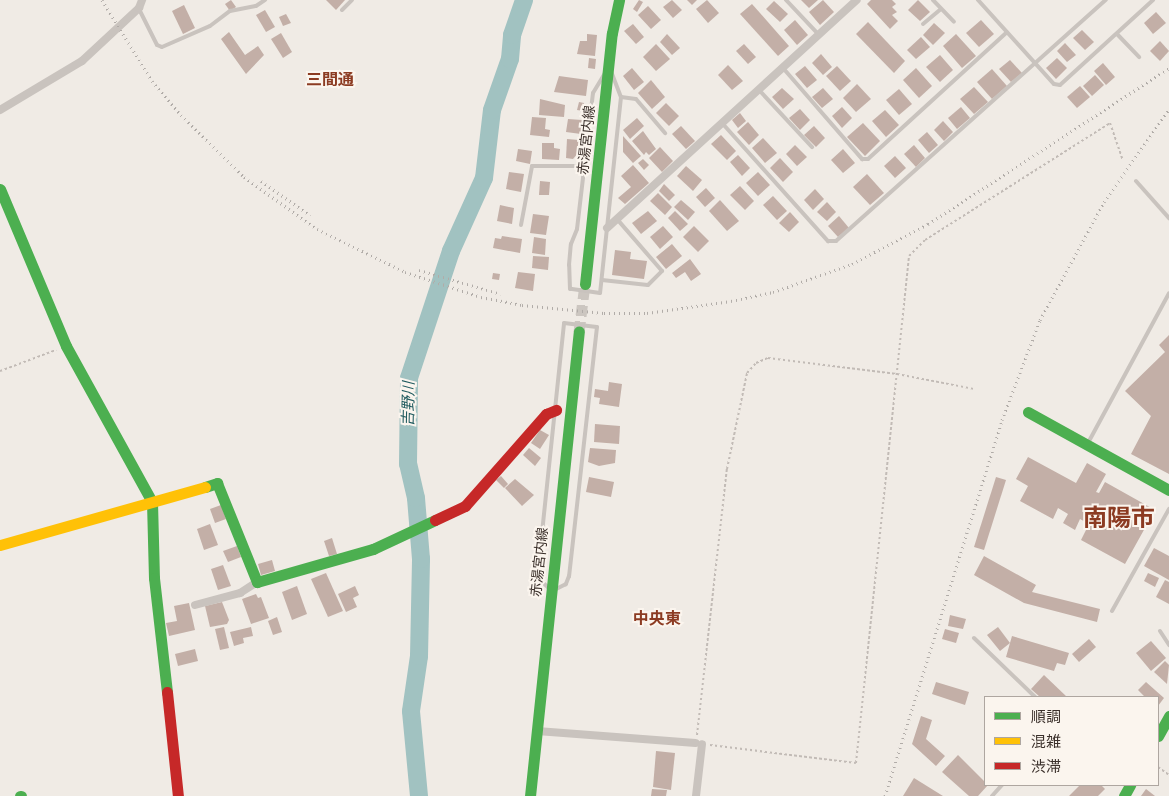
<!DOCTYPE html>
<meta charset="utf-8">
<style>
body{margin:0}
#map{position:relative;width:1169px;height:796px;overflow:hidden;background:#f0ebe5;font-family:"DejaVu Sans","Noto Sans JP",sans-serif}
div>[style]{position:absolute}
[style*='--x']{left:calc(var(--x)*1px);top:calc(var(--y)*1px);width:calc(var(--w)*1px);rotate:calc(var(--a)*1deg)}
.river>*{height:18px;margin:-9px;padding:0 9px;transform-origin:9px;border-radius:9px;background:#a1c2c1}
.building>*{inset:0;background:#c3afa7}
.secondary-tunnel>*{height:11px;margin-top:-5.5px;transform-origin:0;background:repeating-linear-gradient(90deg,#ccc6c0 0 11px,transparent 0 16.5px)}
.path>*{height:2px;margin-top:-1px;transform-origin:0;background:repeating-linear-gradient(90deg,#c2bbb6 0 2.5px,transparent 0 5px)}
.lane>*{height:4px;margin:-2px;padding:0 2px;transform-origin:2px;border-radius:2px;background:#c9c3be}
.street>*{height:8px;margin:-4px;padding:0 4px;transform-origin:4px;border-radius:4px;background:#c9c3be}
.fast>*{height:11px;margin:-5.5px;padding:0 5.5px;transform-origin:5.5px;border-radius:5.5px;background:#4caf50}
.slow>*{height:11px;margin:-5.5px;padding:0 5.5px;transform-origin:5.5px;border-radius:5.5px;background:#ffc107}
.jam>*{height:11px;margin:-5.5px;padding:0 5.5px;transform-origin:5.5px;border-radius:5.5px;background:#c62828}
.rail>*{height:3px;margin-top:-1.5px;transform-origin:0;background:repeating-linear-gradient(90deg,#b1aca8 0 1px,transparent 0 5px)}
span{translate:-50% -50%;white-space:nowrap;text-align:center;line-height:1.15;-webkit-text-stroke:4px #fbf5ee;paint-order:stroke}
.street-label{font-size:14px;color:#3b302b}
.water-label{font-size:15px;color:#1f5a5e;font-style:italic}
.quarter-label{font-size:16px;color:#8c3b22;font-weight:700}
.town-label{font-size:24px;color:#8c3b22;font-weight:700}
.legend{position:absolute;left:984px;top:696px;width:175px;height:90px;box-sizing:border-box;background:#fbf5ee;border:1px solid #aea6a0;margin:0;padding:6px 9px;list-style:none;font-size:15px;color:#3b302b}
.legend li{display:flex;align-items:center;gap:10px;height:25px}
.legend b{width:25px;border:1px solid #aea6a0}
</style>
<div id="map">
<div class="river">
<div style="--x:419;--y:796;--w:85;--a:-95.4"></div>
<div style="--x:411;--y:711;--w:56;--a:-81.7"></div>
<div style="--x:419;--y:656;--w:97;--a:-88.8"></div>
<div style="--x:421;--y:559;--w:61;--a:-94.7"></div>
<div style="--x:416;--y:498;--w:35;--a:-103"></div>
<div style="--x:408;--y:464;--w:86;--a:-89.3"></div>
<div style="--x:409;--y:378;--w:134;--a:-71.7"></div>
<div style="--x:451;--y:251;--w:80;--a:-65.7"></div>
<div style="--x:484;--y:178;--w:68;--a:-83.3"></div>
<div style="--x:492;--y:110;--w:54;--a:-70.6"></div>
<div style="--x:510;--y:59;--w:24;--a:-85"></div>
<div style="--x:512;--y:35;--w:37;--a:-71"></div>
</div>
<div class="building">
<div style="clip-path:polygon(231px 0,236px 7px,230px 11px,225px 4px)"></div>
<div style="clip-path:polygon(326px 0,345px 0,336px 10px)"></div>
<div style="clip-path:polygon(639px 0,643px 2px,637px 12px,633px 9px)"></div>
<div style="clip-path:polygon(672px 0,682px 10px,673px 18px,663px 7px)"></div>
<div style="clip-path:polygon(687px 0,697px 0,692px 5px)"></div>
<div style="clip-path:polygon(707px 0,719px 13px,708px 23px,696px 9px)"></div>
<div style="clip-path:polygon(801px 0,818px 0,809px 8px)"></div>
<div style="clip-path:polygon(823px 0,834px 12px,820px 25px,809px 12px)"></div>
<div style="clip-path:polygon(871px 0,892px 0,896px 4px,892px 7px,897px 12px,892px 15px,898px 21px,890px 29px,867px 4px)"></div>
<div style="clip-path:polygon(918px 0,930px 12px,920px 21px,908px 10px)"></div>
<div style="clip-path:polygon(774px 1px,788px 14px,780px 22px,766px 9px)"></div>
<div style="clip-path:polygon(752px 4px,789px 46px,778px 56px,740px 14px)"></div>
<div style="clip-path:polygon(184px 5px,195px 28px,183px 34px,172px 11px)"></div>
<div style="clip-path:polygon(648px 6px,661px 20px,651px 29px,638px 15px)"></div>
<div style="clip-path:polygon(265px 10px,275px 27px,266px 32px,256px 15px)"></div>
<div style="clip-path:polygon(1156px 12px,1166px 23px,1153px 34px,1144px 23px)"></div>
<div style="clip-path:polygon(286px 14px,291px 23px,283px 26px,279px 17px)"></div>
<div style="clip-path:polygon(795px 20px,808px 35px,797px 45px,784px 30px)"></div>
<div style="clip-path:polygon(981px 20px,994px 34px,979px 47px,966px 33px)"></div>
<div style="clip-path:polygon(868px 22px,905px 61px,894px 73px,856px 34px)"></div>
<div style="clip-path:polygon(934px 23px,945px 33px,933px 45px,923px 35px)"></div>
<div style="clip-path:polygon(633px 24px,644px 37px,636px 44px,624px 31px)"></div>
<div style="clip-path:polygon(1082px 30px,1094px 42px,1085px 50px,1073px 38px)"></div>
<div style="clip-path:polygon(229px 32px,245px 55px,258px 46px,264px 55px,246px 74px,221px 39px)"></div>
<div style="clip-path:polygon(281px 33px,292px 52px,283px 58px,271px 39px)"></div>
<div style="clip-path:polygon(587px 34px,597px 35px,595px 56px,577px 54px,580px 41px,587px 41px)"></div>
<div style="clip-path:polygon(667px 34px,680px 48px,672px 55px,660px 42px)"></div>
<div style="clip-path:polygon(956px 34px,976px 56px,962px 68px,943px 46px)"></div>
<div style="clip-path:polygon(921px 37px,930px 47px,916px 59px,907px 50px)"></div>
<div style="clip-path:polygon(1160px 41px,1169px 51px,1160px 61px,1150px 51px)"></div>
<div style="clip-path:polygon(1065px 43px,1076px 55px,1067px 62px,1057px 51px)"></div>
<div style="clip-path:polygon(656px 44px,670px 59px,656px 71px,643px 57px)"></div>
<div style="clip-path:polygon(744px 44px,756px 57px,748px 64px,736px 51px)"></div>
<div style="clip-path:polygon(821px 54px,832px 67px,823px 75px,812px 63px)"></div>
<div style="clip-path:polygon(940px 55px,953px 70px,940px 82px,926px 67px)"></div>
<div style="clip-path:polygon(589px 58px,596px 59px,595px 69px,588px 68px)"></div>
<div style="clip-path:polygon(1057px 58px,1067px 68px,1056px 79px,1046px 68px)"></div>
<div style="clip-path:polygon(1010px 60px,1022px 73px,1011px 82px,999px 69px)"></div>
<div style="clip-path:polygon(1103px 63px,1115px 77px,1106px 85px,1094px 71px)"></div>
<div style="clip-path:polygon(728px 65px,743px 81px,732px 90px,718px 75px)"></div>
<div style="clip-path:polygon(805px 66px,817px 80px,807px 88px,795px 74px)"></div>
<div style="clip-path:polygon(837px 66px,851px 81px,840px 91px,826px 76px)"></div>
<div style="clip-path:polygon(632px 68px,644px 82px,634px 90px,623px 76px)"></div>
<div style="clip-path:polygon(916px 68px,932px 86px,919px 98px,903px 80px)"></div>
<div style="clip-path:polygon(992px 69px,1007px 86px,992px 99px,977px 82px)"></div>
<div style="clip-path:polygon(1095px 75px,1104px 85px,1092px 96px,1083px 86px)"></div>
<div style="clip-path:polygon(559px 76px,588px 80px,586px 96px,554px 92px)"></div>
<div style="clip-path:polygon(651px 80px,665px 97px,652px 109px,638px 93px)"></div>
<div style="clip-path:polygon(857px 84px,871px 99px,856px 112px,843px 98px)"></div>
<div style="clip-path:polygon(1080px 86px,1090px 97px,1077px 108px,1067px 97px)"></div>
<div style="clip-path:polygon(974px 87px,988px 102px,974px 114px,960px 99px)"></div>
<div style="clip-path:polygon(782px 88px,794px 99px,783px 109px,772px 97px)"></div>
<div style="clip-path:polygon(823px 88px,833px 99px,822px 108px,812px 97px)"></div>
<div style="clip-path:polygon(899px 89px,912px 104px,899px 115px,886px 100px)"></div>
<div style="clip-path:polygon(540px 99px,565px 105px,564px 117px,539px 115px)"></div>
<div style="clip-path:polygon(579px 102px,584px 103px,583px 111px,577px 110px)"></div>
<div style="clip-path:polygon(666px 103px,679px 116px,669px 126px,656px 113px)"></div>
<div style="clip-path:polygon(842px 107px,852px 118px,842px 128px,832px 116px)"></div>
<div style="clip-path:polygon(961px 107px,970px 118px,957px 129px,948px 118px)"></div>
<div style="clip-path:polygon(800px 109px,810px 120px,800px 130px,789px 118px)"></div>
<div style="clip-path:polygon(885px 110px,899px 125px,886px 137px,872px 121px)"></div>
<div style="clip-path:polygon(740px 113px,746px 121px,738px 128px,732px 120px)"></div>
<div style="clip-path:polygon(532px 117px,546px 118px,545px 129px,550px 130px,549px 137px,530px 135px)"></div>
<div style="clip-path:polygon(637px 118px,644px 126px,630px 139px,623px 130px)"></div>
<div style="clip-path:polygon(568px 119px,582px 120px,581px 134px,566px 132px)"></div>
<div style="clip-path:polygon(943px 121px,953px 132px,944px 141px,934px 130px)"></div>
<div style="clip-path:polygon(748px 122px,759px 135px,749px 145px,737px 132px)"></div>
<div style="clip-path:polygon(863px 123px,880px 141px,865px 156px,847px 137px)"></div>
<div style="clip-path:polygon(681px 126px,695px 141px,686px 149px,672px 134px)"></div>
<div style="clip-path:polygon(814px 126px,825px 138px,816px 147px,804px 135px)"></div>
<div style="clip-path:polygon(643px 131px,656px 149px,649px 155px,646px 152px,644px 155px,632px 141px)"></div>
<div style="clip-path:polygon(927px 132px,938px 145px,929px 153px,918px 140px)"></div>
<div style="clip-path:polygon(721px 135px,736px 151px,727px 160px,711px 144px)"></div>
<div style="clip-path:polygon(623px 136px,641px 156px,633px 163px,623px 152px)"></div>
<div style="clip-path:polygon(763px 138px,777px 153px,765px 163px,752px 148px)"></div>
<div style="clip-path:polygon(567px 139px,579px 140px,578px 153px,573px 159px,566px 158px)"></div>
<div style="clip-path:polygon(542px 143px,554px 143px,554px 148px,560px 149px,559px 160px,542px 159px)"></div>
<div style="clip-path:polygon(795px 145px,807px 157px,797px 166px,786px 154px)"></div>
<div style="clip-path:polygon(914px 145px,925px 158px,916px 167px,904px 154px)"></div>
<div style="clip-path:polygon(660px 147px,673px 161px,662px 172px,649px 158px)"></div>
<div style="clip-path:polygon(518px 149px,532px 151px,530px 164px,516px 161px)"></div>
<div style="clip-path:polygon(843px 149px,855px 163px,843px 173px,831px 160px)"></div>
<div style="clip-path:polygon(738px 155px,750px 168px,742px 176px,730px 162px)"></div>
<div style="clip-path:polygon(895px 156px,906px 168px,895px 178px,884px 166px)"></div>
<div style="clip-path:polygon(780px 158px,793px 172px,783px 182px,770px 168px)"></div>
<div style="clip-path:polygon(643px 159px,649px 165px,644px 170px,638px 163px)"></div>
<div style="clip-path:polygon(633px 165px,649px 183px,625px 204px,618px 198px,631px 187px,621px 176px)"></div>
<div style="clip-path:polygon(686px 166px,702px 180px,693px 191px,677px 176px)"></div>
<div style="clip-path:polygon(509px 172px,524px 174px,521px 192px,506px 189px)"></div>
<div style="clip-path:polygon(758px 172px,770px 185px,758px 196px,746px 183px)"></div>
<div style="clip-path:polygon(867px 174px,884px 193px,870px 205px,853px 187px)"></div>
<div style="clip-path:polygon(540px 181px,550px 182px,549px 195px,539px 195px)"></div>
<div style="clip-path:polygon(664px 184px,675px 195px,669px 201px,659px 191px)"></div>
<div style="clip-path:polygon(740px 186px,754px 201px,745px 210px,730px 195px)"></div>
<div style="clip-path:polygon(706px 188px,715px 198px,705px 207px,696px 197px)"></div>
<div style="clip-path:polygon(815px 189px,824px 199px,813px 210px,804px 200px)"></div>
<div style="clip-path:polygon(658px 193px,672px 207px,665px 215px,650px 201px)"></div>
<div style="clip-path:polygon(773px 196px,787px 211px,777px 220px,763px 205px)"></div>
<div style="clip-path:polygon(681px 200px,695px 212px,688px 220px,674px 207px)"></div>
<div style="clip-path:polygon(720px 200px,739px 221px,727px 231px,709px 211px)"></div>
<div style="clip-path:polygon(827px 202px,836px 212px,827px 221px,817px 212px)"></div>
<div style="clip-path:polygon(500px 205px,514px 208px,512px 224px,497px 221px)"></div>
<div style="clip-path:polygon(648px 211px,657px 221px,641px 234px,632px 223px)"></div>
<div style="clip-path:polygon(675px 211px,688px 224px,680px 231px,668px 218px)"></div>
<div style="clip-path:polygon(790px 212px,799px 222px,789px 232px,779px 223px)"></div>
<div style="clip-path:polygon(533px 214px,549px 216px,546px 235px,530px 233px)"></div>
<div style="clip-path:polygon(839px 216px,849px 228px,838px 237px,828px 226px)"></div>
<div style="clip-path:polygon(663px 226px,673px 237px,660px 249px,650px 237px)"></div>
<div style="clip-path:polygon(694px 226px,709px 241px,698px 252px,683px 237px)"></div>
<div style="clip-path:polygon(502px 236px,522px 239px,520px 253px,493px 248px,495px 238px,501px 239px)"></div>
<div style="clip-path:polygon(534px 237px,546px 239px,545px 255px,532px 253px)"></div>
<div style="clip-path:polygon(672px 244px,682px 256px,666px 269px,656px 257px)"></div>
<div style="clip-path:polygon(615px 250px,631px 252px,630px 259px,647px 261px,644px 279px,612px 275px)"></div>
<div style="clip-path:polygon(533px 256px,549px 257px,548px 270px,532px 268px)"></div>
<div style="clip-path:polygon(690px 259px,701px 274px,691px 281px,685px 272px,676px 278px,672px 273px)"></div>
<div style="clip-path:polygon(518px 272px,535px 274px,533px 291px,515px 288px)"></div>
<div style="clip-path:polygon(493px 273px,500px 274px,499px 280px,492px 279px)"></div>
<div style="clip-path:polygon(1169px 335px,1169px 474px,1131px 454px,1151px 416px,1125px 391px,1165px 352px,1159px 345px)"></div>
<div style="clip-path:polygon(609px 382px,622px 384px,619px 407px,599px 404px,600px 398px,594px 397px,595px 389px,608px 391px)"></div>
<div style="clip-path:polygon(595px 424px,620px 426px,619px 444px,594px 442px)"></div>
<div style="clip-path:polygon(540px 430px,549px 435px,540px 449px,531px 443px)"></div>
<div style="clip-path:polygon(529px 448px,541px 458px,535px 466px,523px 455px)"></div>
<div style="clip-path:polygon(590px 448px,616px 450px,615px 463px,599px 466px,588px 462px)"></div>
<div style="clip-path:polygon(1028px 457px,1076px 483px,1087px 463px,1106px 474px,1096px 492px,1099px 493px,1105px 482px,1155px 510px,1125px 564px,1081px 540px,1089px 524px,1080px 519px,1075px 530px,1063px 523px,1068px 514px,1058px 508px,1053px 519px,1020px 501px,1028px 486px,1016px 479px)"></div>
<div style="clip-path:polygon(501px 476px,508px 484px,504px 488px,496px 480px)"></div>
<div style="clip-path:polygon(589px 477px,614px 482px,611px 497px,586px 492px)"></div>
<div style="clip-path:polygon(996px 477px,1006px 480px,984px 550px,974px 547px)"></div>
<div style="clip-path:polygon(515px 479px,534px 495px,522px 506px,505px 488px)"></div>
<div style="clip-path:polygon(221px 505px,226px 519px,215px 523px,210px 509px)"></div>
<div style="clip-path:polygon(210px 524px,218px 545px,204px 550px,197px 529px)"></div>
<div style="clip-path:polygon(332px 538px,337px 554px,329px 556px,324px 541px)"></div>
<div style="clip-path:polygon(237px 546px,241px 557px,228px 562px,223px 551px)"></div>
<div style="clip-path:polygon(1154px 548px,1169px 556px,1169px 580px,1144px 566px)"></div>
<div style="clip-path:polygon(984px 556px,1036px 585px,1032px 592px,1100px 609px,1097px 622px,1024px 603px,974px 575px)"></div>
<div style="clip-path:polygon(272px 560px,275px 571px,261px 575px,258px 564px)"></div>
<div style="clip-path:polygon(223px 565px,231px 586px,218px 590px,211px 569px)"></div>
<div style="clip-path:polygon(326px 573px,343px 611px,328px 617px,311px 579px)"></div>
<div style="clip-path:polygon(1148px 573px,1159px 578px,1155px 587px,1144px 581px)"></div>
<div style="clip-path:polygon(1165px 580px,1169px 582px,1169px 604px,1156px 597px)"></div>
<div style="clip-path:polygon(297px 586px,307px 614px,292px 620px,282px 592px)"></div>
<div style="clip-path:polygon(355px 586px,359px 595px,353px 598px,357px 607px,346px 612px,338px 594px)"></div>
<div style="clip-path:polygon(256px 594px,258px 598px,261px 597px,269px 618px,251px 624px,242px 599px)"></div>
<div style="clip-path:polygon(222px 602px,229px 620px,227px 624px,210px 627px,205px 606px)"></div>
<div style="clip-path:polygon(189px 603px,195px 630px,169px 636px,166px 623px,177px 621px,174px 606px)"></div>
<div style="clip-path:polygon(950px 615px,966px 619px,963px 629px,948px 626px)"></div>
<div style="clip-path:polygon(277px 617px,282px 632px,273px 635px,268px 621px)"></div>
<div style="clip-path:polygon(224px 627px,229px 648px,220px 650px,215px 629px)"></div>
<div style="clip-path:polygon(251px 627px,253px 636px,243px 638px,244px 643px,234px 646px,230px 632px)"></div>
<div style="clip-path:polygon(998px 627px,1010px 643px,1000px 651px,987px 635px)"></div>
<div style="clip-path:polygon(945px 629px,959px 633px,956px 643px,942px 639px)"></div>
<div style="clip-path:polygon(1012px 636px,1069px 653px,1065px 665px,1057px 663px,1054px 671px,1006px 657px)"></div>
<div style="clip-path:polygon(1089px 639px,1096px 647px,1079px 662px,1072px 654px)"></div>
<div style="clip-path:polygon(1151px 641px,1166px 658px,1151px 671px,1136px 653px)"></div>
<div style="clip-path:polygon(195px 649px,198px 661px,178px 666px,175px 654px)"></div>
<div style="clip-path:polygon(1165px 661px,1169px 665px,1167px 684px,1154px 672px)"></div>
<div style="clip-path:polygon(1044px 675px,1067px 697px,1040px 697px,1031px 689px)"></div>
<div style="clip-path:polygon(936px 682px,969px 692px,965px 705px,932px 694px)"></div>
<div style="clip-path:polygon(1146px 682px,1164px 698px,1158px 706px,1158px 697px,1145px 697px,1138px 690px)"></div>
<div style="clip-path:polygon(921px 716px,932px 720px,926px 739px,945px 756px,936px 766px,912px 744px)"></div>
<div style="clip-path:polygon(656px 751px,675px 753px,671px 790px,653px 787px)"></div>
<div style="clip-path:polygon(958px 755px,988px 785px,978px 796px,969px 796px,942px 772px)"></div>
<div style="clip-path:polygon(914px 778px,943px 796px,903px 796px)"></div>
<div style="clip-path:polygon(1080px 785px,1101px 785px,1105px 789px,1098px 796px,1069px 796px)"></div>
<div style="clip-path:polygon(652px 789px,667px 790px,666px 796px,651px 796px)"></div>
<div style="clip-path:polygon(1146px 789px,1155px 796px,1141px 796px)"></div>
</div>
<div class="secondary-tunnel">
<div style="--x:579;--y:332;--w:48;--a:-82.9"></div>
</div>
<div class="path">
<div style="--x:0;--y:371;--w:60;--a:-20.6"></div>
<div style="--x:697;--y:735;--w:268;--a:-83.6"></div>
<div style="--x:727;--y:469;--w:98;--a:-78.2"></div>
<div style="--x:747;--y:373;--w:13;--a:-48"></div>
<div style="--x:756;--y:363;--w:13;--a:-23"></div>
<div style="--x:768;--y:358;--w:130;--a:7.1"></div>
<div style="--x:897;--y:374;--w:78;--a:11"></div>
<div style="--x:710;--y:745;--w:147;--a:7"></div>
<div style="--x:856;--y:763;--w:510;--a:-84.03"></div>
<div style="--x:909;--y:256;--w:23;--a:-45"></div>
<div style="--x:925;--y:240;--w:219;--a:-32.3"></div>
<div style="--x:1110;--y:123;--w:39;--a:71"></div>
<div style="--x:1158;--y:767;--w:14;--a:36"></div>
</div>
<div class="lane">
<div style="--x:786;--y:0;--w:47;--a:46.7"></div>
<div style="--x:933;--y:0;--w:30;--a:46"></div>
<div style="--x:978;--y:0;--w:113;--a:47.9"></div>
<div style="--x:1054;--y:84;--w:6;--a:9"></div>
<div style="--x:1060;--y:85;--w:126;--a:-42.4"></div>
<div style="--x:139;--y:9;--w:40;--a:63.4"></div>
<div style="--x:157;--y:45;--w:5;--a:22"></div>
<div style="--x:162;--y:47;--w:52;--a:-23.6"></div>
<div style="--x:210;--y:26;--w:25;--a:-37"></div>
<div style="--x:230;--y:11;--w:26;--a:-11"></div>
<div style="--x:256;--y:6;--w:11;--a:-34"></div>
<div style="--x:342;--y:10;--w:14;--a:-45"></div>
<div style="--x:923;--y:24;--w:23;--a:-40"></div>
<div style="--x:1117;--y:34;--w:32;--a:46"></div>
<div style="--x:609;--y:66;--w:33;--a:69"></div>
<div style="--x:621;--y:97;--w:197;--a:96.1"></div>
<div style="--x:600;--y:293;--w:30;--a:-172"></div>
<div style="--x:570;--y:289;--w:24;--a:-92"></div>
<div style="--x:569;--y:265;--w:21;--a:-85"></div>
<div style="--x:571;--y:244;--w:16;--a:-68"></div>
<div style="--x:577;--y:229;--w:137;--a:-83.3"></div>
<div style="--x:593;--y:93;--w:31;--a:-59"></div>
<div style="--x:783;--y:68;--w:121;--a:49"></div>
<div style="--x:862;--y:159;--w:6;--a:0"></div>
<div style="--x:868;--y:159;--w:188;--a:-42.4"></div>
<div style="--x:759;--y:90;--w:78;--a:47.1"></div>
<div style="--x:621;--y:97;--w:15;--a:8"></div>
<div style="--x:636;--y:99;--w:45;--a:49.5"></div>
<div style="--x:722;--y:123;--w:159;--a:48.1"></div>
<div style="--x:828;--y:241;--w:8;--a:0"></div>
<div style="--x:836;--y:241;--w:362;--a:-41.8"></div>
<div style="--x:1136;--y:181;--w:50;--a:48.3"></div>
<div style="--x:521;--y:225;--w:60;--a:-79.4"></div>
<div style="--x:532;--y:166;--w:51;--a:0"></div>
<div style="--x:602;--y:280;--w:46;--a:6.2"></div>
<div style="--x:648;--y:285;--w:20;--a:-45"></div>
<div style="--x:662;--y:271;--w:69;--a:-130.9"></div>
<div style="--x:564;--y:323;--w:33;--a:7"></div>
<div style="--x:597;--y:327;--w:251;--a:96.4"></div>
<div style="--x:569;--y:576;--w:9;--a:111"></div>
<div style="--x:566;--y:584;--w:16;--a:153"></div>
<div style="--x:552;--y:591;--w:16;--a:-137"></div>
<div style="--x:540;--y:580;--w:9;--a:-103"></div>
<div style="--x:538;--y:571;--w:249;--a:-84"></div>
<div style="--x:1088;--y:443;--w:170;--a:-61.6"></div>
<div style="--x:1112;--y:611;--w:117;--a:-60.8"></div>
<div style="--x:1160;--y:631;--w:17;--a:57"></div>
<div style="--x:974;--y:638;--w:85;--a:44"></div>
<div style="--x:992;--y:796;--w:15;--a:-48"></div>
</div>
<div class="street">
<div style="--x:0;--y:110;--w:96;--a:-30.9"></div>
<div style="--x:82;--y:61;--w:78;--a:-42.9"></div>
<div style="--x:139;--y:8;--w:9;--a:-69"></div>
<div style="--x:607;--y:228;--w:338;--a:-42.4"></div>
<div style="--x:195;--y:605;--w:47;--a:-14.9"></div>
<div style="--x:240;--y:593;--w:20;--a:-33"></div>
<div style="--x:537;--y:731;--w:159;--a:4.3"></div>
<div style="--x:696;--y:796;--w:52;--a:-83.4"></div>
</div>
<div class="fast">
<div style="--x:0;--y:189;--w:170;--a:67.2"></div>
<div style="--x:66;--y:346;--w:178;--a:61.1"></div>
<div style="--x:152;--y:502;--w:76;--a:88.5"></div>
<div style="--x:154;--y:578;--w:115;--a:83.5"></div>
<div style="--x:585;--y:284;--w:252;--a:-83.9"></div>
<div style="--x:612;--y:33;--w:34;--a:-78"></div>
<div style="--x:1028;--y:412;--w:161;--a:29"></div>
<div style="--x:205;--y:487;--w:13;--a:-18"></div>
<div style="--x:217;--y:483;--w:107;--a:68"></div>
<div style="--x:257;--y:582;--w:121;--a:-15.9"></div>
<div style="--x:373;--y:549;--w:68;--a:-25.1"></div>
<div style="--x:1158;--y:736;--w:23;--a:-61"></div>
<div style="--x:20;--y:796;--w:1;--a:0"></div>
<div style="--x:530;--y:796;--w:467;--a:-84"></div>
<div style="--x:1124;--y:796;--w:13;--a:-61"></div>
</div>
<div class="slow">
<div style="--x:0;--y:545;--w:213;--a:-15.8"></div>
</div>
<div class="jam">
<div style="--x:435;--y:520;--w:33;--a:-25"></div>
<div style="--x:465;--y:506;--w:123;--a:-48.6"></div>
<div style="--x:546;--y:414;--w:11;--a:-22"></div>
<div style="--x:167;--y:692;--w:105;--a:84"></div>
</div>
<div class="rail">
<div style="--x:102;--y:0;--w:95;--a:58.3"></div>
<div style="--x:152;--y:81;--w:45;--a:49.5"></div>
<div style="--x:181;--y:115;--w:88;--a:44.5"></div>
<div style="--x:244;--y:177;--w:90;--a:35.5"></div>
<div style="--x:317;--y:229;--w:98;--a:26"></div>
<div style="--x:405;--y:272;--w:80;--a:18.2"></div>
<div style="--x:481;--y:297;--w:42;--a:11"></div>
<div style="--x:522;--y:305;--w:82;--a:5.6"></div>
<div style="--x:604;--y:313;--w:43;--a:0"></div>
<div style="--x:647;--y:313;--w:85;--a:-8.1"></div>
<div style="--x:731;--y:301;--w:43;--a:-12.1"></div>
<div style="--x:773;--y:292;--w:84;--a:-19.5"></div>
<div style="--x:852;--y:264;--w:86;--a:-27.8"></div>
<div style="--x:928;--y:224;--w:287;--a:-32.9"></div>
<div style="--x:261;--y:181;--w:60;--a:34.8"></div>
<div style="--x:419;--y:270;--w:85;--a:16.3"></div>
<div style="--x:885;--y:796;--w:394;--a:-72.7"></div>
<div style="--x:1002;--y:420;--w:107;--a:-69.2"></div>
<div style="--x:1040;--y:320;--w:134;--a:-61.5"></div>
<div style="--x:1104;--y:202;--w:113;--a:-55"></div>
</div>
<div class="street-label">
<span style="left:586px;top:140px;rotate:-84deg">赤湯宮内線</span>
<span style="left:539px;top:562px;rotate:-84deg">赤湯宮内線</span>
</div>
<div class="water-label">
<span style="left:409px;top:404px;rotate:-89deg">吉野川</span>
</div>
<div class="quarter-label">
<span style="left:330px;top:80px">三間通</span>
<span style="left:657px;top:619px">中央東</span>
</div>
<div class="town-label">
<span style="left:1119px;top:519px">南陽市</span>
</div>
<ul class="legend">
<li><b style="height:6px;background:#4caf50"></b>順調</li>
<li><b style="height:6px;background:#ffc107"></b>混雑</li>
<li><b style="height:6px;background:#c62828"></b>渋滞</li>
</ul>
</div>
